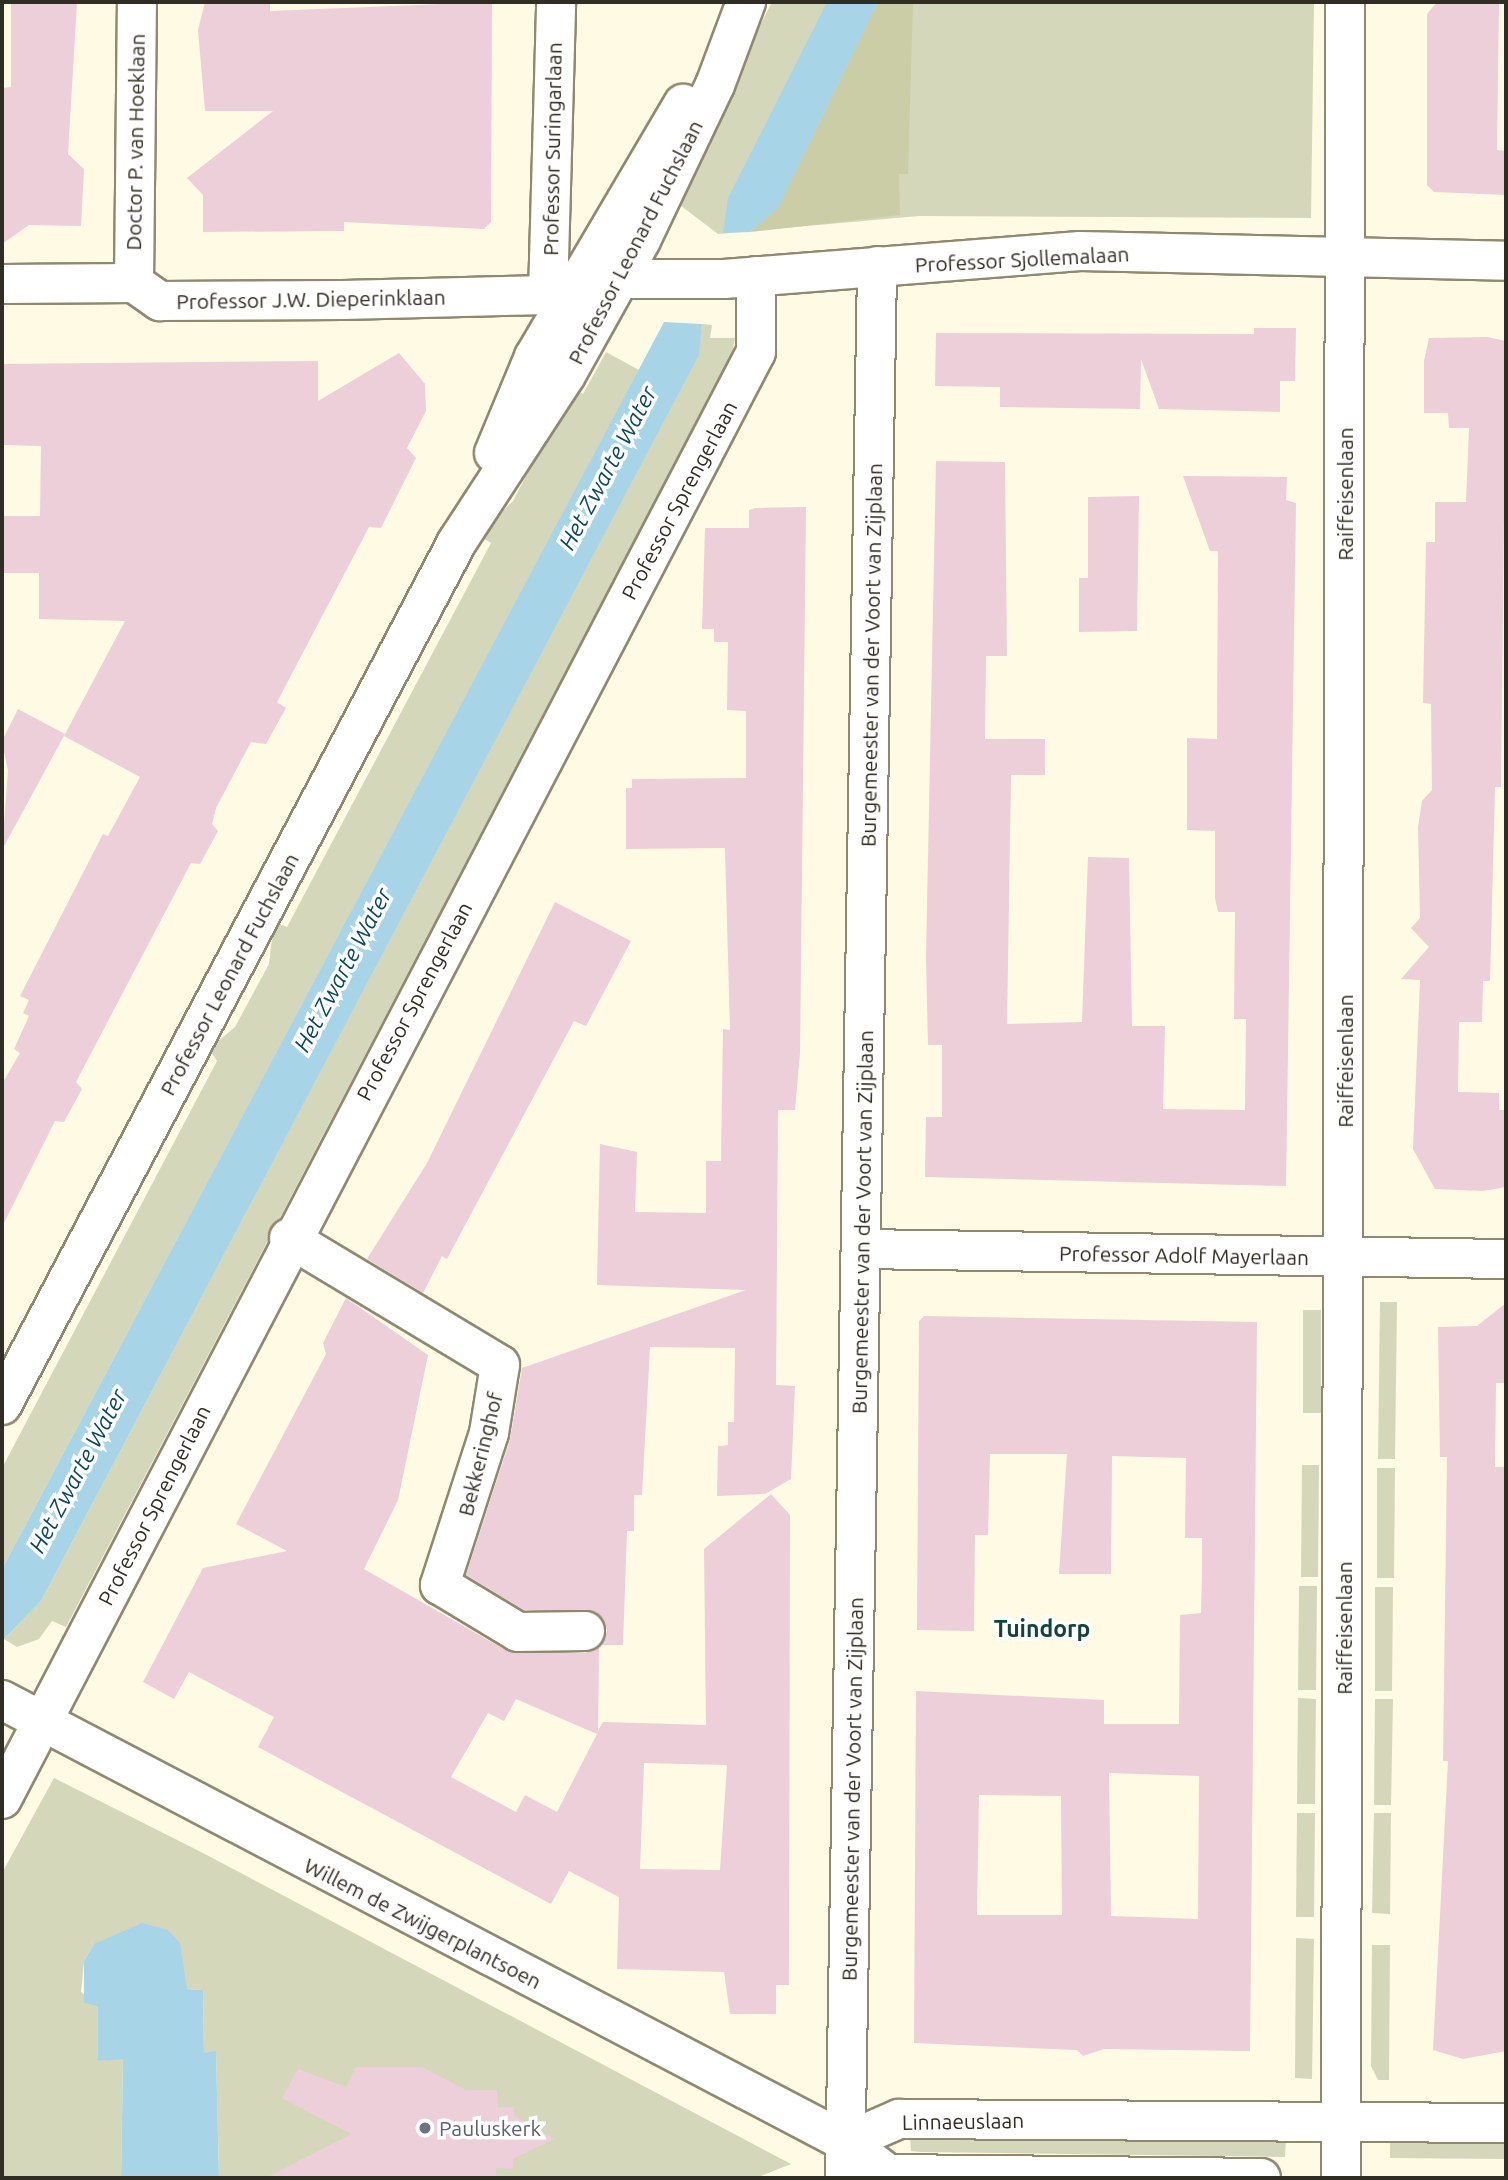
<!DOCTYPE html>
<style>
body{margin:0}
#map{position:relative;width:1508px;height:2180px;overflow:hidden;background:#fefae4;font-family:Ubuntu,sans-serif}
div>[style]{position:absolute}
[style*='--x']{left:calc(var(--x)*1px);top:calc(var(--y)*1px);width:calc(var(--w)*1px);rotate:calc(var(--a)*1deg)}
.green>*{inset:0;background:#d5d7ba}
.forest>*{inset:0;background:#cacda5}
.water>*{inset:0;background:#a8d4e7}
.building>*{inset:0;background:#eccfd9}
.roads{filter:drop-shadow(2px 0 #8e8970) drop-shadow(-2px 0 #8e8970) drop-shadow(0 2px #8e8970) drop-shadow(0 -2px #8e8970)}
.minor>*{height:38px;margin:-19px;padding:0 19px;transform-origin:19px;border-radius:19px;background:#fff}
.dots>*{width:19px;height:19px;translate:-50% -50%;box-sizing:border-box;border:4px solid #fff;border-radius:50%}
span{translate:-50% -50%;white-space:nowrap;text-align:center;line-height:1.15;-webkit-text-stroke:7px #fff;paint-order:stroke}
.street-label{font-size:21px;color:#302e24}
.worship-label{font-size:21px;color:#5b616d}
.left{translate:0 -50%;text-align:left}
.water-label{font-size:23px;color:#0d495d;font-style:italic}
.neighbourhood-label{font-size:23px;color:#124536;font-weight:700}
.frame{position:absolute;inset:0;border:4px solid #302e24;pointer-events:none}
</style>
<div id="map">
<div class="green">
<div style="clip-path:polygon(772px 2px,1314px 2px,1311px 218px,919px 216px,718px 234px,672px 199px)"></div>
<div style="clip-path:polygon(702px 324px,712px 325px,710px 338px,735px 338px,732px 353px,66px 1627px,52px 1621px,39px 1639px,17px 1647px,4px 1639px,41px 1601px,698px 356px)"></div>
<div style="clip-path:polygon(606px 352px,639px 370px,2px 1569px,2px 1468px,217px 1061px,209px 1049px,235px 1027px,269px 964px,273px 929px,277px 923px,287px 927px,491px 543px,481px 537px,483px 530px,513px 501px,571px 389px,583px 394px)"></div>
<div style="clip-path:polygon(1380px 1302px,1397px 1302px,1395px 1459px,1378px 1459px)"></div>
<div style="clip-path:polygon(1303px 1310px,1321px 1310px,1321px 1413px,1303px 1413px)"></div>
<div style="clip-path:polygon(1302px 1465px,1319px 1465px,1318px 1577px,1301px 1577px)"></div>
<div style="clip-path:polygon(1377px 1468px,1395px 1468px,1394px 1578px,1377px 1578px)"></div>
<div style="clip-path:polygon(1299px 1586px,1317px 1586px,1316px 1690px,1298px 1690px)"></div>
<div style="clip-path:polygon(1375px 1587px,1393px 1587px,1392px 1691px,1375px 1691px)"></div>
<div style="clip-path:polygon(1298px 1698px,1316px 1699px,1315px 1804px,1297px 1804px)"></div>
<div style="clip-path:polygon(1375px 1699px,1393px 1699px,1391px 1805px,1374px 1805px)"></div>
<div style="clip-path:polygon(54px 1778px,201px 1852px,791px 2164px,756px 2178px,219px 2178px,216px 2052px,204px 2054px,203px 1990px,187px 1989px,94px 1944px,84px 1961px,81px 1992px,98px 2005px,98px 2061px,123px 2058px,121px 2178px,2px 2178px,2px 1873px)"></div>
<div style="clip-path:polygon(1297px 1813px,1315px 1813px,1314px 1917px,1296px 1917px)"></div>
<div style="clip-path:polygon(1374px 1813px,1391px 1813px,1390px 1914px,1372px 1913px)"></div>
<div style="clip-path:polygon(1296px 1938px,1314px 1939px,1312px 2079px,1295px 2078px)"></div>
<div style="clip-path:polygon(1372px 1945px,1390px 1945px,1389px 2080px,1378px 2080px,1371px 2066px)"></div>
<div style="clip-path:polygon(910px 2133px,1286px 2137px,1285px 2157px,921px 2152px,911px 2151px)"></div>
<div style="clip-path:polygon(1390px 2138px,1506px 2139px,1506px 2159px,1390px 2158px)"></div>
</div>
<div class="forest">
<div style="clip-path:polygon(878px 2px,913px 2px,908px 174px,899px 174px,900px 215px,750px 232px,778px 208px)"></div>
</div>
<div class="water">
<div style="clip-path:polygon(827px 2px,878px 2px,778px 208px,750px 232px,723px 233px,728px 198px)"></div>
<div style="clip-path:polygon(664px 322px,702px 324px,699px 355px,41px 1601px,4px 1639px,2px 1569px)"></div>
<div style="clip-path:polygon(142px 1923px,168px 1930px,180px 1943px,187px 1989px,203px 1990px,204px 2053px,216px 2051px,219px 2178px,121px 2178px,123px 2059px,98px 2061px,98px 2006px,84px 2003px,84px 1961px,94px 1944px)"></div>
</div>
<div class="building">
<div style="clip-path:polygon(11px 2px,77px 2px,68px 154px,84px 169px,81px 226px,29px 225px,2px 244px,2px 88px,11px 87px)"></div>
<div style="clip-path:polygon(205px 2px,270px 2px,270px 11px,492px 2px,491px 222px,484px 229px,344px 222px,344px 231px,203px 232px,203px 195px,187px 178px,273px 111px,205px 111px,198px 30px)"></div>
<div style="clip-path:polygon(1437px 2px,1499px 2px,1497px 150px,1506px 151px,1506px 195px,1434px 192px,1427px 185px,1427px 14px)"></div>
<div style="clip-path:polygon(1254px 328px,1296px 328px,1295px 381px,1280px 381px,1280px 412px,1159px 409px,1141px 359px,1140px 409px,1000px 407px,1000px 387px,935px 386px,936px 333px,1254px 334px)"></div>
<div style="clip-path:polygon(1487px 337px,1506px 341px,1501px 787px,1495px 787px,1490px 981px,1483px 981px,1482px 1022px,1459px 1022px,1458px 1092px,1499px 1093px,1499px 1110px,1506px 1110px,1506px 1187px,1483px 1191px,1435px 1189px,1413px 1149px,1420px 980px,1401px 979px,1429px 947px,1411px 928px,1420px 918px,1418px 827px,1422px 801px,1432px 790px,1431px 704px,1423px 703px,1426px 542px,1435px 542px,1435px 502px,1466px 502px,1469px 428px,1449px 428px,1448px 413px,1424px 413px,1424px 361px,1429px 338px)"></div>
<div style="clip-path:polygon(399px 353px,425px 384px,426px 411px,407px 448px,416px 458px,381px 528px,369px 527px,277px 702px,286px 708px,266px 744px,251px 742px,216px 808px,212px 824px,218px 831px,200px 864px,191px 863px,76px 1082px,82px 1089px,64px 1122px,55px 1121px,2px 1227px,2px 1084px,20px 1053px,14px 1049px,29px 1016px,23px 1013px,29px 1000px,20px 996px,103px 834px,108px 836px,140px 777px,64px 736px,125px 621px,39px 619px,39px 573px,2px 573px,2px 516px,40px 516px,41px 446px,2px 445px,2px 364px,318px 361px,318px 401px)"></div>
<div style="clip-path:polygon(936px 461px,1005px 462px,1007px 656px,986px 656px,985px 739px,1045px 739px,1045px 775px,1011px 775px,1007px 1024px,1082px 1022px,1088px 857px,1129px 858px,1132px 1026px,1165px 1026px,1163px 1109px,1245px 1110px,1246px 1019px,1234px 1019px,1235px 912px,1218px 912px,1215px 898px,1215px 831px,1187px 830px,1187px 738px,1217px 739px,1218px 551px,1210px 551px,1183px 476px,1287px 477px,1286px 500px,1296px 503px,1286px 1186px,925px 1177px,926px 1117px,942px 1117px,942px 1045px,928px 1045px,926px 958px)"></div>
<div style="clip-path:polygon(1139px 496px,1137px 631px,1079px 632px,1079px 578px,1088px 578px,1088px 497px)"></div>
<div style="clip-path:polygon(806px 507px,800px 1053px,795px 1110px,778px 1110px,776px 1385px,795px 1386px,791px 1479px,765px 1494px,717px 1496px,718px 1446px,728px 1445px,728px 1422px,734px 1422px,735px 1348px,650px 1347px,642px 1495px,634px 1495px,634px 1531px,627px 1531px,623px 1645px,601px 1645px,607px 1630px,595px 1612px,524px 1610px,466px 1575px,510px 1440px,522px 1368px,746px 1290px,597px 1285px,600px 1144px,637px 1152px,635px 1212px,706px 1213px,706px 1161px,721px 1161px,723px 1029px,730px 1030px,725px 848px,626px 849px,626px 788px,632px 788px,632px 779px,746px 778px,746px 711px,727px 710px,728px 642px,714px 642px,714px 629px,702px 629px,705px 528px,749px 528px,749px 510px,755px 508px)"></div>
<div style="clip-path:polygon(18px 709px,65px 734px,2px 850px,8px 771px,2px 741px)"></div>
<div style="clip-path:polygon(555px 902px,631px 941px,586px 1026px,574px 1021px,447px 1259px,442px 1256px,423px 1293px,367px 1259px,427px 1163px)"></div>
<div style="clip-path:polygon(evenodd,346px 1298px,428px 1355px,398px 1500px,364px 1569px,507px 1651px,585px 1653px,599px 1647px,598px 1731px,603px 1722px,706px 1725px,704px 1549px,771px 1494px,790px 1515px,789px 1985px,776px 1985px,776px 2014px,730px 2014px,724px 1972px,617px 1969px,619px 1897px,569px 1871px,551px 1904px,258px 1747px,274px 1717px,189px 1672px,174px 1699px,143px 1682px,203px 1568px,287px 1551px,236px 1524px,326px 1354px,323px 1343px,346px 1298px,516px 1699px,597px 1734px,557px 1812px,525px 1795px,516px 1812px,451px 1777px,488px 1713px,504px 1721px,516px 1699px,346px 1298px,644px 1763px,727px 1765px,720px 1870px,640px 1869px,644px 1763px)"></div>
<div style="clip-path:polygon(1506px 1303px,1506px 1383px,1496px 1383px,1495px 1467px,1504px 1467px,1506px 1576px,1506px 2051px,1463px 2059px,1433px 2050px,1448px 1761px,1443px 1761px,1447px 1457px,1440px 1457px,1438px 1327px,1477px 1326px)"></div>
<div style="clip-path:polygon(evenodd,924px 1316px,1257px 1322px,1250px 2051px,1104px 2049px,1083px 2056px,1077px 2050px,914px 2043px,916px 1691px,1104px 1700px,1104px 1724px,1179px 1724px,1180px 1615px,1201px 1613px,1202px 1575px,1202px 1538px,1185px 1538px,1186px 1458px,1112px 1456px,1111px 1574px,1059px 1574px,1067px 1454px,990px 1454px,988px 1535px,975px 1535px,974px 1631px,917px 1630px,919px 1321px,924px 1316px,1109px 1773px,1199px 1776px,1198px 1919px,1111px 1916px,1109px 1773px,924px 1316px,979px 1795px,1061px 1796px,1062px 1915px,977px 1915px,979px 1795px)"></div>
<div style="clip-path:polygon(356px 2067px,422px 2067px,466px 2090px,497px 2090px,498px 2107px,514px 2107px,514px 2116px,554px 2139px,513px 2159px,513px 2169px,496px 2168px,496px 2178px,266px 2178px,351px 2134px,282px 2098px,298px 2069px,346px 2087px)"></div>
</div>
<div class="roads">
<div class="minor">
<div style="--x:134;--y:283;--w:281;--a:-89.4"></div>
<div style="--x:2;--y:284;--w:132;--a:-0.4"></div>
<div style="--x:134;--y:283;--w:32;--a:35"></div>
<div style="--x:160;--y:301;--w:183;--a:-0.3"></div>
<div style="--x:343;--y:300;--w:205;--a:-1.4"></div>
<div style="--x:548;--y:295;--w:36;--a:-27"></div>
<div style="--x:580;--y:279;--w:144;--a:0"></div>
<div style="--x:724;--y:279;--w:357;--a:-4.5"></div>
<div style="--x:1080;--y:251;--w:426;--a:1.3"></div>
<div style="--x:548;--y:295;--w:293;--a:-88.4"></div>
<div style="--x:494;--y:453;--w:104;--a:-67.4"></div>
<div style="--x:534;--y:357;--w:294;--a:-59.5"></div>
<div style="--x:289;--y:1238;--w:246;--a:31"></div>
<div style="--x:500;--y:1365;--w:69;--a:99.2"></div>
<div style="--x:489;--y:1433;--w:160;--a:107.9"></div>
<div style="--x:440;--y:1585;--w:91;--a:31.1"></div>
<div style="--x:518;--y:1632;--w:67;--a:-0.9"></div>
<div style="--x:861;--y:1249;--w:645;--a:0.89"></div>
<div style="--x:2;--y:1405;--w:976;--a:-62.2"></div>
<div style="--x:457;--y:542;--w:199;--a:-56.9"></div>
<div style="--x:566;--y:375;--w:154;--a:-60.9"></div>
<div style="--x:641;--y:240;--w:172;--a:-64.5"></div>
<div style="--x:715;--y:85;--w:89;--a:-69.5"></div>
<div style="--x:2;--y:1700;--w:953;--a:27.64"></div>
<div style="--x:846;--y:2142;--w:53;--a:37.3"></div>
<div style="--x:888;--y:2174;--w:373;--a:0.6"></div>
<div style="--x:2;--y:1799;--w:1632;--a:-62.48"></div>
<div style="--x:756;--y:352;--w:76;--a:-90"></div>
<div style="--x:846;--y:2142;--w:58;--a:-23.5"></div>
<div style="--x:899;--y:2119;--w:607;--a:0.38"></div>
<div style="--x:845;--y:2178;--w:1912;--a:-89.04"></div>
<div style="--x:1341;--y:2178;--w:2176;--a:-89.89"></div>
</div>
</div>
<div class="dots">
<div style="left:425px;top:2128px;background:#6b7280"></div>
</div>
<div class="street-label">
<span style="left:135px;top:142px;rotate:-89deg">Doctor P. van Hoeklaan</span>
<span style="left:552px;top:149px;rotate:-89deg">Professor Suringarlaan</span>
<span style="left:635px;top:242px;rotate:-63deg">Professor Leonard Fuchslaan</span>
<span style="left:1022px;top:259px;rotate:-3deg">Professor Sjollemalaan</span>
<span style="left:311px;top:299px;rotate:-1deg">Professor J.W. Dieperinklaan</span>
<span style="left:1345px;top:494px;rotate:-90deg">Raiffeisenlaan</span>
<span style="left:679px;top:500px;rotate:-62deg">Professor Sprengerlaan</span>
<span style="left:871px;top:655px;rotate:-89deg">Burgemeester van der Voort van Zijplaan</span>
<span style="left:229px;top:974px;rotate:-62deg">Professor Leonard Fuchslaan</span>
<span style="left:414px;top:1001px;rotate:-62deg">Professor Sprengerlaan</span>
<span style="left:1345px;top:1061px;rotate:-90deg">Raiffeisenlaan</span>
<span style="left:862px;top:1222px;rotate:-89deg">Burgemeester van der Voort van Zijplaan</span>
<span style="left:1184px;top:1255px;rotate:1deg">Professor Adolf Mayerlaan</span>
<span style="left:480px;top:1454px;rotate:-76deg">Bekkeringhof</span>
<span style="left:154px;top:1505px;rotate:-63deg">Professor Sprengerlaan</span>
<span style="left:1344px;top:1628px;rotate:-90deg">Raiffeisenlaan</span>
<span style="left:852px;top:1789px;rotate:-89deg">Burgemeester van der Voort van Zijplaan</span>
<span style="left:423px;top:1923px;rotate:27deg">Willem de Zwijgerplantsoen</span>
<span style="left:963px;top:2121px;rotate:-1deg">Linnaeuslaan</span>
</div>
<div class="worship-label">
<span class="left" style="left:439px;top:2128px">Pauluskerk</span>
</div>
<div class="water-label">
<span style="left:608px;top:468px;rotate:-62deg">Het Zwarte Water</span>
<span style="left:343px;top:970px;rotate:-62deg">Het Zwarte Water</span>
<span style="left:78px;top:1471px;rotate:-62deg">Het Zwarte Water</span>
</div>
<div class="neighbourhood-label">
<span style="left:1042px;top:1629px">Tuindorp</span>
</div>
<div class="frame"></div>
</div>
